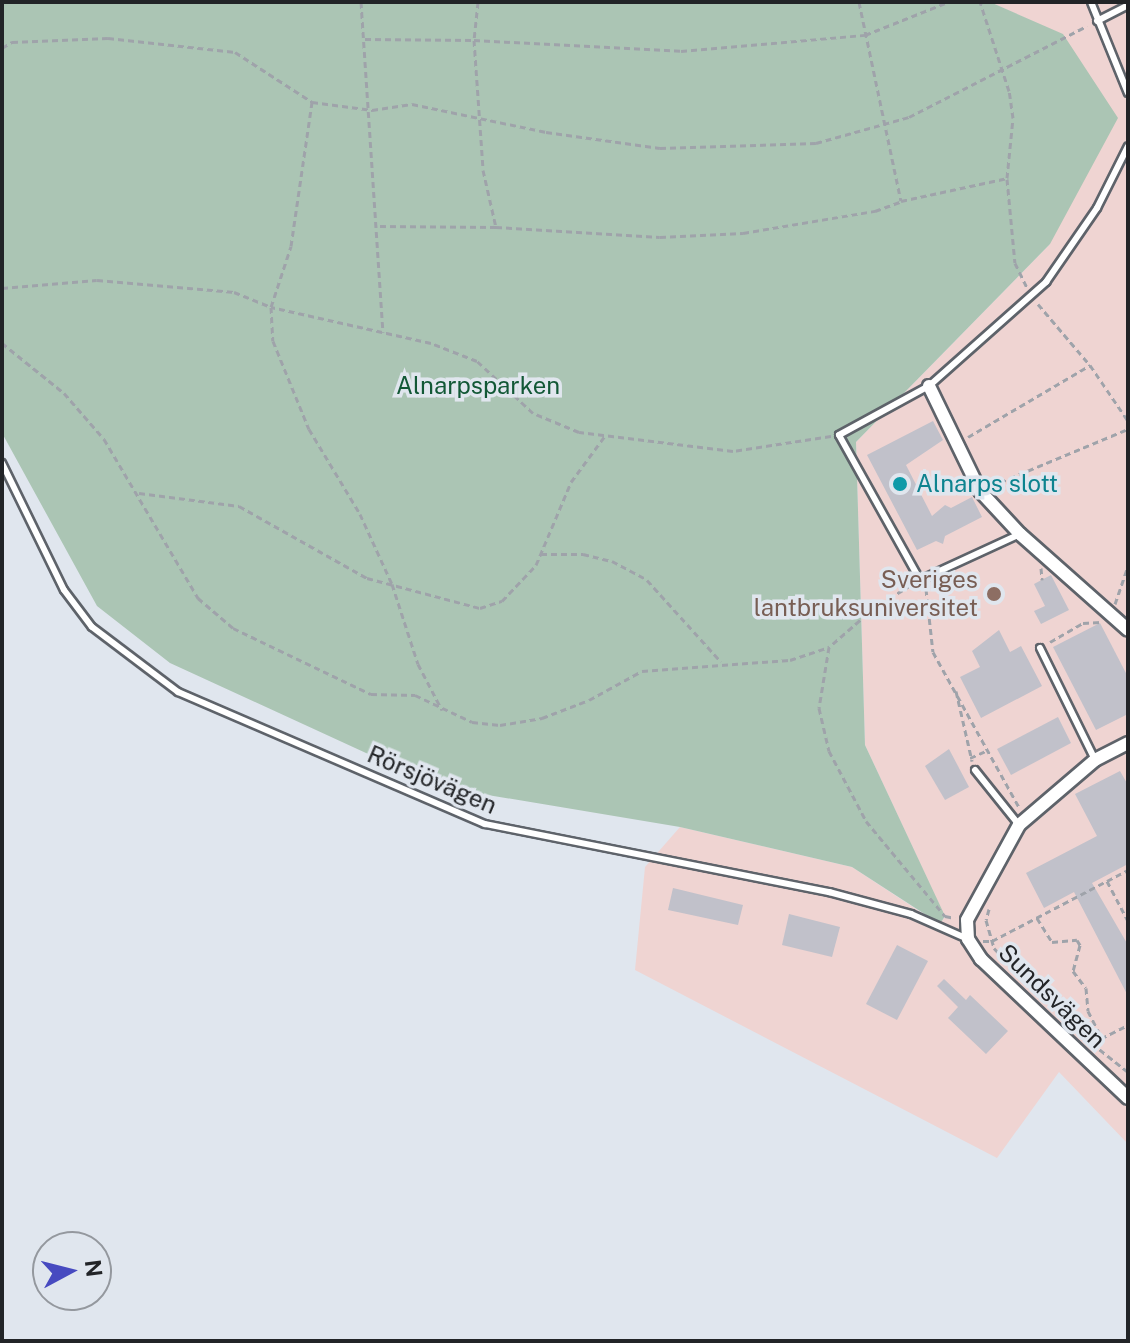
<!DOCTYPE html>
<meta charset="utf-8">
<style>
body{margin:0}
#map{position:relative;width:1130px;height:1343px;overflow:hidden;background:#e0e6ee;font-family:"Public Sans",sans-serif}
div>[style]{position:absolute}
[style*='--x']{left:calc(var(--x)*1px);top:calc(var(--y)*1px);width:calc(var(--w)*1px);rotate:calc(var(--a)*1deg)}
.education>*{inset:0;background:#efd4d2}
.green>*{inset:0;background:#abc5b4}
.building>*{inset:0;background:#c1c1ca}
.path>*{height:3px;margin-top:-1.5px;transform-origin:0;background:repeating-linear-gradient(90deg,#9fa3aa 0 6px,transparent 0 10px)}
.roads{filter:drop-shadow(2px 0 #5e636a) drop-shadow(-2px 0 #5e636a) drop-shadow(0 2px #5e636a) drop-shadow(0 -2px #5e636a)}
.service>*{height:6px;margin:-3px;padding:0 3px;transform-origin:3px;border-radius:3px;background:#fff}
.minor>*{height:12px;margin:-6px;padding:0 6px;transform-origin:6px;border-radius:6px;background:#fff}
.dots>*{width:22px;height:22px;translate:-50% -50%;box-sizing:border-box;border:4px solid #e0e6ee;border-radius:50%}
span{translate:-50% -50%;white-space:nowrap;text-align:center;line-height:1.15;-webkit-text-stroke:7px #e0e6ee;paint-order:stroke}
.park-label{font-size:24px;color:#125836}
.culture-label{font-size:24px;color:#0d838f}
.left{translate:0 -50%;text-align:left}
.education-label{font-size:24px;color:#785e54}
.right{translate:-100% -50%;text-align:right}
.street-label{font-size:24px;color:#222427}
.frame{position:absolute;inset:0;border:4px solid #222427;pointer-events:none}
.north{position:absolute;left:32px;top:1231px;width:80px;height:80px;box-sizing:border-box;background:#e0e6ee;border:2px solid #94989e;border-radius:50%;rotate:83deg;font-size:22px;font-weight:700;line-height:32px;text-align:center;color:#222427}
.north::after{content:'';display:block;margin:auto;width:28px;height:36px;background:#474ac0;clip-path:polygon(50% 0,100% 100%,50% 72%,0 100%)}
</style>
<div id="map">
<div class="education">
<div style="clip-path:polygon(990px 2px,1128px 2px,1128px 1144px,1059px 1072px,997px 1158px,635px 970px,645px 867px,680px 827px,852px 867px,939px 924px,945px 917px,865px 745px,856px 442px,1050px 244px,1063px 35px)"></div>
</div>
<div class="green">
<div style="clip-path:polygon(2px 2px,990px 2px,1063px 34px,1118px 118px,1050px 244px,856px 442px,865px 745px,945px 916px,940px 924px,852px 867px,680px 827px,440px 787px,170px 663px,97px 606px,2px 433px)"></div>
</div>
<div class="building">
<div style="clip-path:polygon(933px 421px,943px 440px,906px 465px,932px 516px,945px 505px,951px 508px,972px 497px,982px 517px,945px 536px,943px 544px,936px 541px,917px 550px,867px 455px)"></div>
<div style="clip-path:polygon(1051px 575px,1069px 610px,1041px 624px,1034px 611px,1045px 606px,1034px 584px)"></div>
<div style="clip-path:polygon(1100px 623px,1128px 677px,1128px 714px,1096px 730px,1053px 647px)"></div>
<div style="clip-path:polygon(999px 630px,1010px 652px,1021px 646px,1042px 686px,981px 718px,960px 677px,980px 667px,972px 651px)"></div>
<div style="clip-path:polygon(1058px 717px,1071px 743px,1011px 775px,997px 749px)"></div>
<div style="clip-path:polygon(949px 749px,969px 787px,945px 800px,925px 766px)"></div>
<div style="clip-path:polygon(1120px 771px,1128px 785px,1128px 864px,1092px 883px,1128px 945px,1128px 996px,1074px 892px,1044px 908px,1026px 873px,1097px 836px,1075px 794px)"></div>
<div style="clip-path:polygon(673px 888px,743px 905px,738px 925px,668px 910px)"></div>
<div style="clip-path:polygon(789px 914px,840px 927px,832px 957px,782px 945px)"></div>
<div style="clip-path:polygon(897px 945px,928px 961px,897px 1020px,866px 1004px)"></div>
<div style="clip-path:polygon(944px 979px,966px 1000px,970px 995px,1008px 1031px,986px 1054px,948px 1018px,958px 1007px,937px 986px)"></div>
</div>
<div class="path">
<div style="--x:361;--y:2;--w:331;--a:86.2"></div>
<div style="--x:478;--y:2;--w:38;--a:96"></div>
<div style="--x:474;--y:40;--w:207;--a:3"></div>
<div style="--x:681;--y:51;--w:185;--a:-5"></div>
<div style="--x:865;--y:35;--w:89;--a:-21.7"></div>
<div style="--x:859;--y:2;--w:203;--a:78.1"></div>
<div style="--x:901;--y:201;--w:108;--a:-12.2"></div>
<div style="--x:1007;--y:178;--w:60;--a:-84.3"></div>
<div style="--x:1013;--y:118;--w:27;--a:-98"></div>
<div style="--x:1009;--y:91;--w:94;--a:-108"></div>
<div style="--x:365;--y:39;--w:109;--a:0.5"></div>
<div style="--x:474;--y:40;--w:130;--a:86"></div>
<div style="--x:483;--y:170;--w:58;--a:77.2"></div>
<div style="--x:496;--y:227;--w:118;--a:-179.5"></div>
<div style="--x:2;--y:48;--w:12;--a:-31"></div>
<div style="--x:12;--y:42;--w:96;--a:-2.4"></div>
<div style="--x:108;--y:38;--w:128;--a:6.3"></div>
<div style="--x:235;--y:52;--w:92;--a:33"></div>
<div style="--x:1007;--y:179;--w:84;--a:84.6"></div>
<div style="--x:1015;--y:263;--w:28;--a:64"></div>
<div style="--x:496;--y:227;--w:164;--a:3.5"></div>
<div style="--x:660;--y:237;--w:83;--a:-2.8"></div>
<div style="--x:743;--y:233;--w:134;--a:-9.5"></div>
<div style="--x:875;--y:211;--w:27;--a:-20"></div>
<div style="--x:2;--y:288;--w:95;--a:-4.8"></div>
<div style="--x:97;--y:280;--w:138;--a:5"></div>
<div style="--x:234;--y:292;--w:40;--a:22"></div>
<div style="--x:271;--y:307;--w:34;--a:87"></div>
<div style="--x:273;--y:341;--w:95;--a:67.8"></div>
<div style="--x:309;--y:429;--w:99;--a:59"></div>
<div style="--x:360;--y:514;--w:77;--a:65.4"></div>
<div style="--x:392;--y:584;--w:84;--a:72"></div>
<div style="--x:418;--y:664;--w:52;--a:62.4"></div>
<div style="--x:1038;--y:304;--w:80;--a:49.6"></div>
<div style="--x:2;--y:343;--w:80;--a:38.9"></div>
<div style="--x:64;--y:393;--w:61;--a:49"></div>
<div style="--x:104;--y:439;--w:185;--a:59.4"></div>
<div style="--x:198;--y:598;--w:46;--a:40.6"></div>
<div style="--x:233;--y:628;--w:153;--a:25.6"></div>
<div style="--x:371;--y:694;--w:44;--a:1.3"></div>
<div style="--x:415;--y:695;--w:63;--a:25.3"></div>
<div style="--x:472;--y:722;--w:28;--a:6"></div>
<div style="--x:500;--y:725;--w:43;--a:-9.5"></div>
<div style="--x:542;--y:718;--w:50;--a:-21"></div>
<div style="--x:589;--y:700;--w:60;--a:-28.7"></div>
<div style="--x:642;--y:671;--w:148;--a:-4.3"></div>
<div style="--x:790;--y:660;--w:41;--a:-18.4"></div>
<div style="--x:831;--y:436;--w:99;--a:171.3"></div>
<div style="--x:733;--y:451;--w:155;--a:-173"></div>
<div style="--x:579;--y:432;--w:50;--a:-157.6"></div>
<div style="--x:533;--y:413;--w:76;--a:-137.1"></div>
<div style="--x:477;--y:361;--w:49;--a:-158.6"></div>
<div style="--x:431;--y:343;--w:164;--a:-167.3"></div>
<div style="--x:271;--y:307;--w:64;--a:-71.8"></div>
<div style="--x:291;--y:246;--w:146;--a:-81.7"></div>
<div style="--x:312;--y:102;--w:61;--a:7.6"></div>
<div style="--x:372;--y:110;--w:40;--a:-8.5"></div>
<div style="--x:412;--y:104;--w:137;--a:11.8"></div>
<div style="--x:546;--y:132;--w:115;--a:8"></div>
<div style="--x:660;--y:148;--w:156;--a:-1.8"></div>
<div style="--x:816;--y:143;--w:97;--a:-15.6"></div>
<div style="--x:909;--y:117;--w:200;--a:-27.1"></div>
<div style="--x:968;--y:437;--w:142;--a:-30.5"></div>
<div style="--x:1090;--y:365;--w:68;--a:55.8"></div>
<div style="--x:991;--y:486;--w:148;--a:-22.6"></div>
<div style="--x:139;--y:493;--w:101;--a:7.4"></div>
<div style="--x:239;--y:506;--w:147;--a:29.4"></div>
<div style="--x:367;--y:578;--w:117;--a:14.9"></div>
<div style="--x:480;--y:608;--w:23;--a:-18"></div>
<div style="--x:502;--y:601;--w:50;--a:-46.6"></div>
<div style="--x:536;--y:565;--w:90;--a:-67.1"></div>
<div style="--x:571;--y:482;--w:56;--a:-53.7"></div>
<div style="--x:541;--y:554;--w:42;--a:0"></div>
<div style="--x:583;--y:554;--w:30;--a:14"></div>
<div style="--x:612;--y:561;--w:40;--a:28"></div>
<div style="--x:647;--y:580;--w:110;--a:47.9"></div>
<div style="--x:1041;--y:568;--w:12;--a:85"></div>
<div style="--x:911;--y:585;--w:42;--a:148.6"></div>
<div style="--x:875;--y:607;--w:61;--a:139"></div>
<div style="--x:829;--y:647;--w:62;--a:99.3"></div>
<div style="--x:819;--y:708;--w:44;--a:76.9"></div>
<div style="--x:829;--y:751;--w:79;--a:62.1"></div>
<div style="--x:866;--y:821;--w:124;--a:50.3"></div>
<div style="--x:945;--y:916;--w:10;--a:11"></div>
<div style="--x:926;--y:589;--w:63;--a:83.7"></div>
<div style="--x:933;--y:652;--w:177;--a:61"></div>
<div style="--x:1115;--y:604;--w:40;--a:-71.1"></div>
<div style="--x:1050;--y:642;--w:38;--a:-30"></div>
<div style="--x:1083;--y:623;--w:18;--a:-3"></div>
<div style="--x:956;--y:691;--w:72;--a:77.1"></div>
<div style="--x:970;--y:758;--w:20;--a:-24"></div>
<div style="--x:1107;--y:881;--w:24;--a:-28"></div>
<div style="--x:989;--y:909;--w:11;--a:105"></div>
<div style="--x:986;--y:920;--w:29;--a:74"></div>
<div style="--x:994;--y:948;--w:35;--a:47"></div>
<div style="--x:1037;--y:918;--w:28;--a:58"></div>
<div style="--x:1052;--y:942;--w:25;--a:-5"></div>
<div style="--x:1077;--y:940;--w:6;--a:59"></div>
<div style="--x:1080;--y:945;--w:27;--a:105"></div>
<div style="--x:1073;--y:971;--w:21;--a:53"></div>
<div style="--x:1086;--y:988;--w:23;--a:85"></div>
<div style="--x:1088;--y:1011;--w:31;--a:63"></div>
<div style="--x:983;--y:941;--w:9;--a:0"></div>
<div style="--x:992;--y:941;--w:130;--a:-27.6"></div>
<div style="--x:1107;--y:881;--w:45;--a:62.3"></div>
<div style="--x:1084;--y:1037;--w:56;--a:38.5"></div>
<div style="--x:1092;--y:1043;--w:40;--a:-26.6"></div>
</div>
<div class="roads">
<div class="service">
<div style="--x:1091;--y:2;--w:98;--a:67.9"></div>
<div style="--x:1097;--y:21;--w:35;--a:-27"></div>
<div style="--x:2;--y:463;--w:141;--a:64"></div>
<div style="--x:64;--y:590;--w:46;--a:52.9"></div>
<div style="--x:92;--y:627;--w:108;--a:37.1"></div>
<div style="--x:178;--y:692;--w:334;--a:23.3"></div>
<div style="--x:485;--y:824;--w:351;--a:11.2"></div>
<div style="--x:829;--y:892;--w:85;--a:15"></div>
<div style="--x:911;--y:914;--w:62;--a:23.7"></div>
<div style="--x:1020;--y:534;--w:110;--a:155.3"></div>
<div style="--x:920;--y:580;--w:166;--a:-119.2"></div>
<div style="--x:839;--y:435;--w:102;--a:-28.6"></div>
<div style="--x:929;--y:386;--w:157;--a:-41.6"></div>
<div style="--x:1046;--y:282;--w:90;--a:-55.4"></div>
<div style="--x:1097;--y:208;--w:69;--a:-63.4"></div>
<div style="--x:1040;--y:648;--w:125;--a:63.8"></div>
<div style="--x:975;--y:770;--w:70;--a:51.3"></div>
</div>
<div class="minor">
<div style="--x:929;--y:386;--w:117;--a:64.1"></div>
<div style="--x:980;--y:491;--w:59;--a:47.1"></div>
<div style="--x:1020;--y:534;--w:144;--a:41.6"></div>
<div style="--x:1128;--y:743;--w:37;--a:153"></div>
<div style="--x:1095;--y:760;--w:100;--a:139.5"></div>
<div style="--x:1019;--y:825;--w:108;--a:118.7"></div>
<div style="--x:967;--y:920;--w:19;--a:87"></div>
<div style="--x:968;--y:939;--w:24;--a:57"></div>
<div style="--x:981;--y:959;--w:202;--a:43.4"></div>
</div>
</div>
<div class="dots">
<div style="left:900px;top:484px;background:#0f9aa8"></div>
<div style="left:994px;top:594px;background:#8d6e63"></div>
</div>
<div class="park-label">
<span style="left:478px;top:386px">Alnarpsparken</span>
</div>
<div class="culture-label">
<span class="left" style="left:916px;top:484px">Alnarps slott</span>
</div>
<div class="education-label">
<span class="right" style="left:978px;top:594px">Sveriges<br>lantbruksuniversitet</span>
</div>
<div class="street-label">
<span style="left:432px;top:780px;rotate:23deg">Rörsjövägen</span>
<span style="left:1052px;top:996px;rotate:44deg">Sundsvägen</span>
</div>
<div class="frame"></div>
<div class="north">N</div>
</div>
